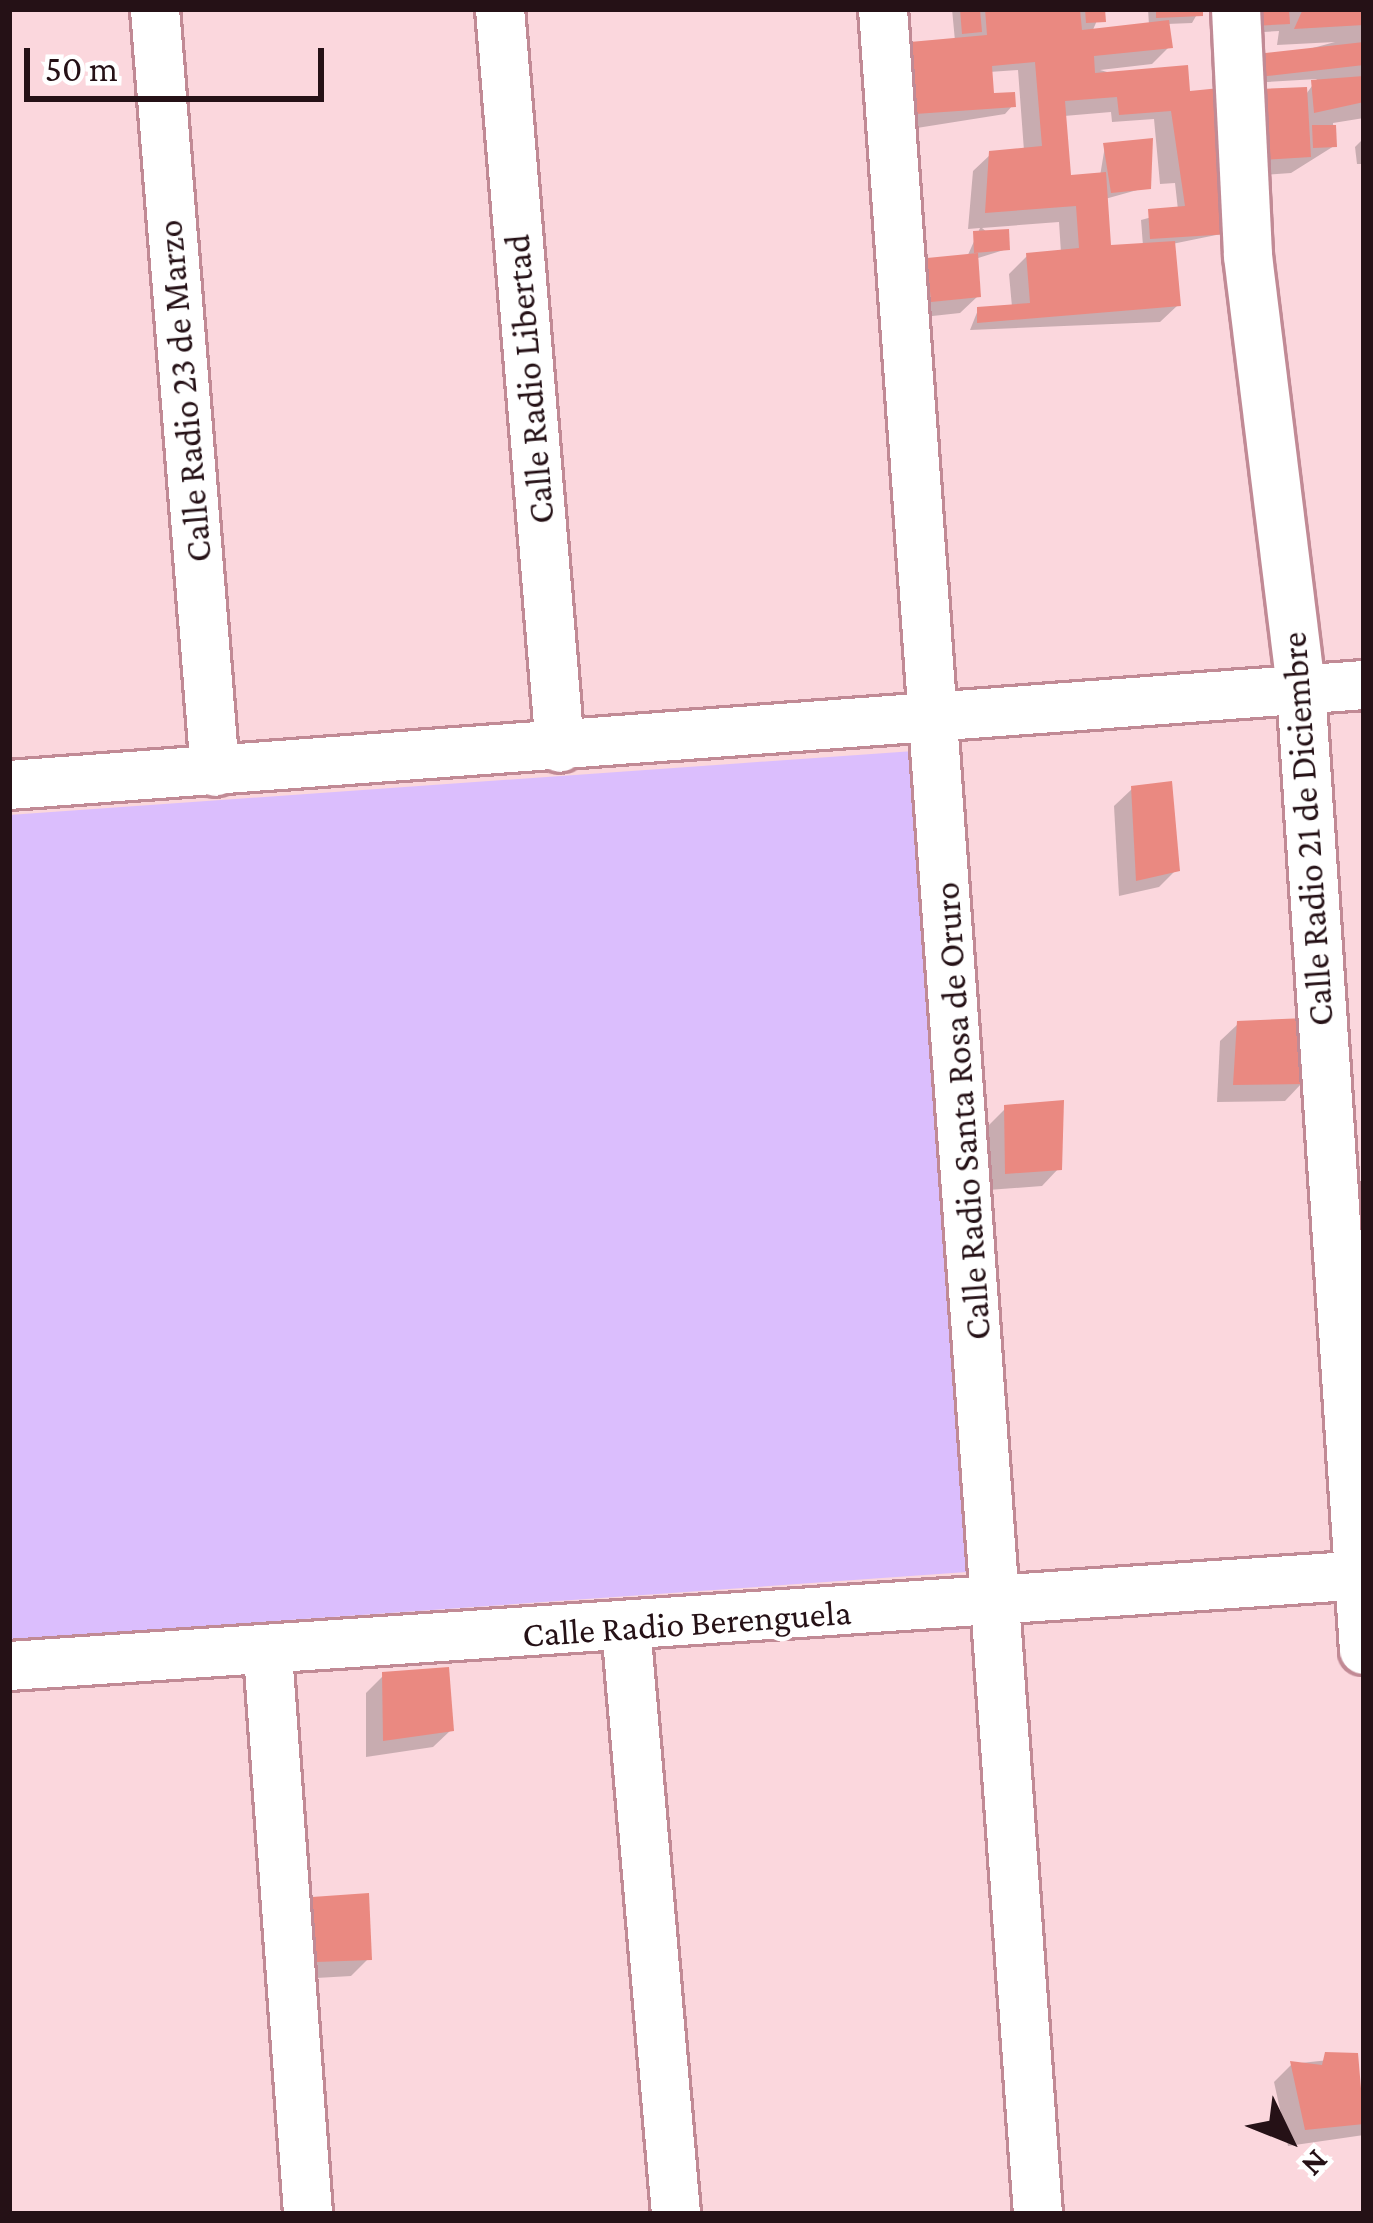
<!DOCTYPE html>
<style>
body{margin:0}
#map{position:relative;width:1373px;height:2223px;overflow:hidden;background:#fbd7dd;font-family:"Crimson Pro",serif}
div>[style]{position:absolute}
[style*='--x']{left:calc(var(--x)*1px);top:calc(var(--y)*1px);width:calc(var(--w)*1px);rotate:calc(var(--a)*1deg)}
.green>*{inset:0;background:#dbbefd}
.shadow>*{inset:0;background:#0003}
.building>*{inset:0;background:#ea8981}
.roads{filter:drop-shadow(3px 0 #c18a95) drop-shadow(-3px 0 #c18a95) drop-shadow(0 3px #c18a95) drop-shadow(0 -3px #c18a95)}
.minor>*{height:48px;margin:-24px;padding:0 24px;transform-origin:24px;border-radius:24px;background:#fff}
span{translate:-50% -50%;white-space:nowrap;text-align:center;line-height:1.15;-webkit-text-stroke:9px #fff;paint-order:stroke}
.street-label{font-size:36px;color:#251116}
.frame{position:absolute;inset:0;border:12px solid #251116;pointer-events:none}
.north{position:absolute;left:1229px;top:2079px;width:120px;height:120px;-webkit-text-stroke:9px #fff;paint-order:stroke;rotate:133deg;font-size:33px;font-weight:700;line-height:48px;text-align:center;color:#251116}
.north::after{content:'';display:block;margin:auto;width:42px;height:54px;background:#251116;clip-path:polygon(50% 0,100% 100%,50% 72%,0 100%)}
.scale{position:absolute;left:24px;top:48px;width:300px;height:54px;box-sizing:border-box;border:6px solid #251116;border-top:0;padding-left:15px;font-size:36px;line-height:42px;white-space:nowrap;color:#251116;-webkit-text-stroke:9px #fff;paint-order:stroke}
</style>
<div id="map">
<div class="green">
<div style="clip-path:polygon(914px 751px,967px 1572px,9px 1640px,9px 815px)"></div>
</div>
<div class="shadow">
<div style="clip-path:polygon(evenodd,952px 9px,1102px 9px,1092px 32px,1149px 25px,1148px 9px,1200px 9px,1192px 23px,1167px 24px,1169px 47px,1152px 64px,1100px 70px,1187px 94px,1226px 233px,1172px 244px,1178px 305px,1160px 322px,970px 330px,978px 310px,1012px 307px,1009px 274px,1027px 256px,1061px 253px,1059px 222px,982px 228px,1007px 249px,975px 259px,978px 296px,960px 313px,914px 318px,911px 279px,929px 261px,967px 257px,980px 228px,968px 229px,973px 171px,991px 154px,1024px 151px,1018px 70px,989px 72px,991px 101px,1013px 105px,1005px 114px,898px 131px,893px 62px,911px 44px,955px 41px,952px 9px,1111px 112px,1112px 122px,1154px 119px,1160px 184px,1175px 183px,1178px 210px,1141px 220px,1143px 246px,1109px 248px,1105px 199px,1148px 187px,1105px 146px,1100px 176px,1068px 178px,1064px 116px,1111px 112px)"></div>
<div style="clip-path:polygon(1246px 9px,1364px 9px,1364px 118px,1333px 123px,1334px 146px,1291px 173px,1247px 176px,1317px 79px,1251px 83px,1250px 65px,1335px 42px,1277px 45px,1279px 31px,1247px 33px)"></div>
<div style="clip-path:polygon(1364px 138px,1364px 164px,1357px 164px,1355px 147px)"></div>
<div style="clip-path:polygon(1132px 789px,1176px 870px,1159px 887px,1119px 896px,1114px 806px)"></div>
<div style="clip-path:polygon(1238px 1024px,1302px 1083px,1285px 1101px,1217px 1102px,1220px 1041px)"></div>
<div style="clip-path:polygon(1006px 1108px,1059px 1168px,1042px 1186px,988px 1190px,988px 1126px)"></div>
<div style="clip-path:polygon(384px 1675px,451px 1730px,433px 1747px,366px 1757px,366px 1693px)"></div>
<div style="clip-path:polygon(313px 1900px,369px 1958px,351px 1976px,299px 1979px,296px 1918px)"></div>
<div style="clip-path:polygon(1356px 2057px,1364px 2135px,1288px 2146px,1274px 2082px,1292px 2064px)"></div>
</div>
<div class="building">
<div style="clip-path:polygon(960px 9px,980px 9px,982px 32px,962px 34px)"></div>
<div style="clip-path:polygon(985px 9px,1080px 9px,1082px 30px,1169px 20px,1173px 48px,1094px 56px,1095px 73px,1188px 65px,1190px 91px,1220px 88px,1230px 234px,1150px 239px,1148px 209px,1185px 206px,1171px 111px,1119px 115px,1117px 97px,1065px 101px,1071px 175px,1106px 172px,1111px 245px,1175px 241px,1181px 306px,977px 323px,977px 307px,1030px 303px,1026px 253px,1079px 248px,1076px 206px,985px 213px,989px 151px,1042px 146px,1035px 62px,992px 66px,994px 93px,1015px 92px,1016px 107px,915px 114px,910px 42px,987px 35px)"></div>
<div style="clip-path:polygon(1085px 9px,1105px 9px,1106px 22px,1086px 23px)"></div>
<div style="clip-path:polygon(1156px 9px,1203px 9px,1203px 16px,1156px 18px)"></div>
<div style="clip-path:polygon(1253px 9px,1289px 9px,1290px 24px,1254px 26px)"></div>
<div style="clip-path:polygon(1303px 9px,1364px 9px,1364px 25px,1294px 29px)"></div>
<div style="clip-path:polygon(1364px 42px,1364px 65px,1258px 77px,1257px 54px)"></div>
<div style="clip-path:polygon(1364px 76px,1364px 102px,1314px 113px,1311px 80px)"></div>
<div style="clip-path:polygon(1307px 87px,1311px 157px,1264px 160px,1260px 89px)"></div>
<div style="clip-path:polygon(1312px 125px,1336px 125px,1337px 147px,1313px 148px)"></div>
<div style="clip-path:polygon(1153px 138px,1151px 189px,1111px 193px,1103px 143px)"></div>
<div style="clip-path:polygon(1009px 229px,1010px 250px,974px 253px,973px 231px)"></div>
<div style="clip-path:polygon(978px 253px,981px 297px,931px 302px,927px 258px)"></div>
<div style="clip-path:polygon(1172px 781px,1180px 871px,1136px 881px,1131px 786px)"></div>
<div style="clip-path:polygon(1306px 1018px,1305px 1084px,1233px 1085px,1237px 1021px)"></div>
<div style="clip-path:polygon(1064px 1100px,1062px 1170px,1005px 1174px,1004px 1105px)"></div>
<div style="clip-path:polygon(449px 1667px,454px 1731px,383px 1741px,382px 1672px)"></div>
<div style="clip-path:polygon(369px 1893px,372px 1960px,316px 1962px,312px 1897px)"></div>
<div style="clip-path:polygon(1325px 2052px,1358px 2053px,1364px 2124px,1305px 2130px,1290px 2061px,1322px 2065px)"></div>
</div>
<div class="roads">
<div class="minor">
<div style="--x:155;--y:9;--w:765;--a:85.5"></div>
<div style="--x:500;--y:9;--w:741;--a:85.36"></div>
<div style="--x:883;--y:9;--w:2210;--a:85.98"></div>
<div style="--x:1236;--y:9;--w:247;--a:87.2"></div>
<div style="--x:1248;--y:256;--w:436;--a:83"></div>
<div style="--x:1301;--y:689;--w:963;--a:86.25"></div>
<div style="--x:9;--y:785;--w:1359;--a:-4.22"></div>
<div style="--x:626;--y:1627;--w:589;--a:85.13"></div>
<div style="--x:268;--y:1654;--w:561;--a:85.91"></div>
<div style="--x:9;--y:1666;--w:1358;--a:-3.84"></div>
</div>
</div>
<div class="street-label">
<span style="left:530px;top:379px;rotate:-95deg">Calle Radio Libertad</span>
<span style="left:185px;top:391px;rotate:-95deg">Calle Radio 23 de Marzo</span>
<span style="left:1308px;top:829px;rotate:-94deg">Calle Radio 21 de Diciembre</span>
<span style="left:963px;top:1111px;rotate:-94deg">Calle Radio Santa Rosa de Oruro</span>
<span style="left:687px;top:1624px;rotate:-4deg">Calle Radio Berenguela</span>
</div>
<div class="frame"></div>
<div class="north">N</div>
<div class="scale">50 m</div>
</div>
